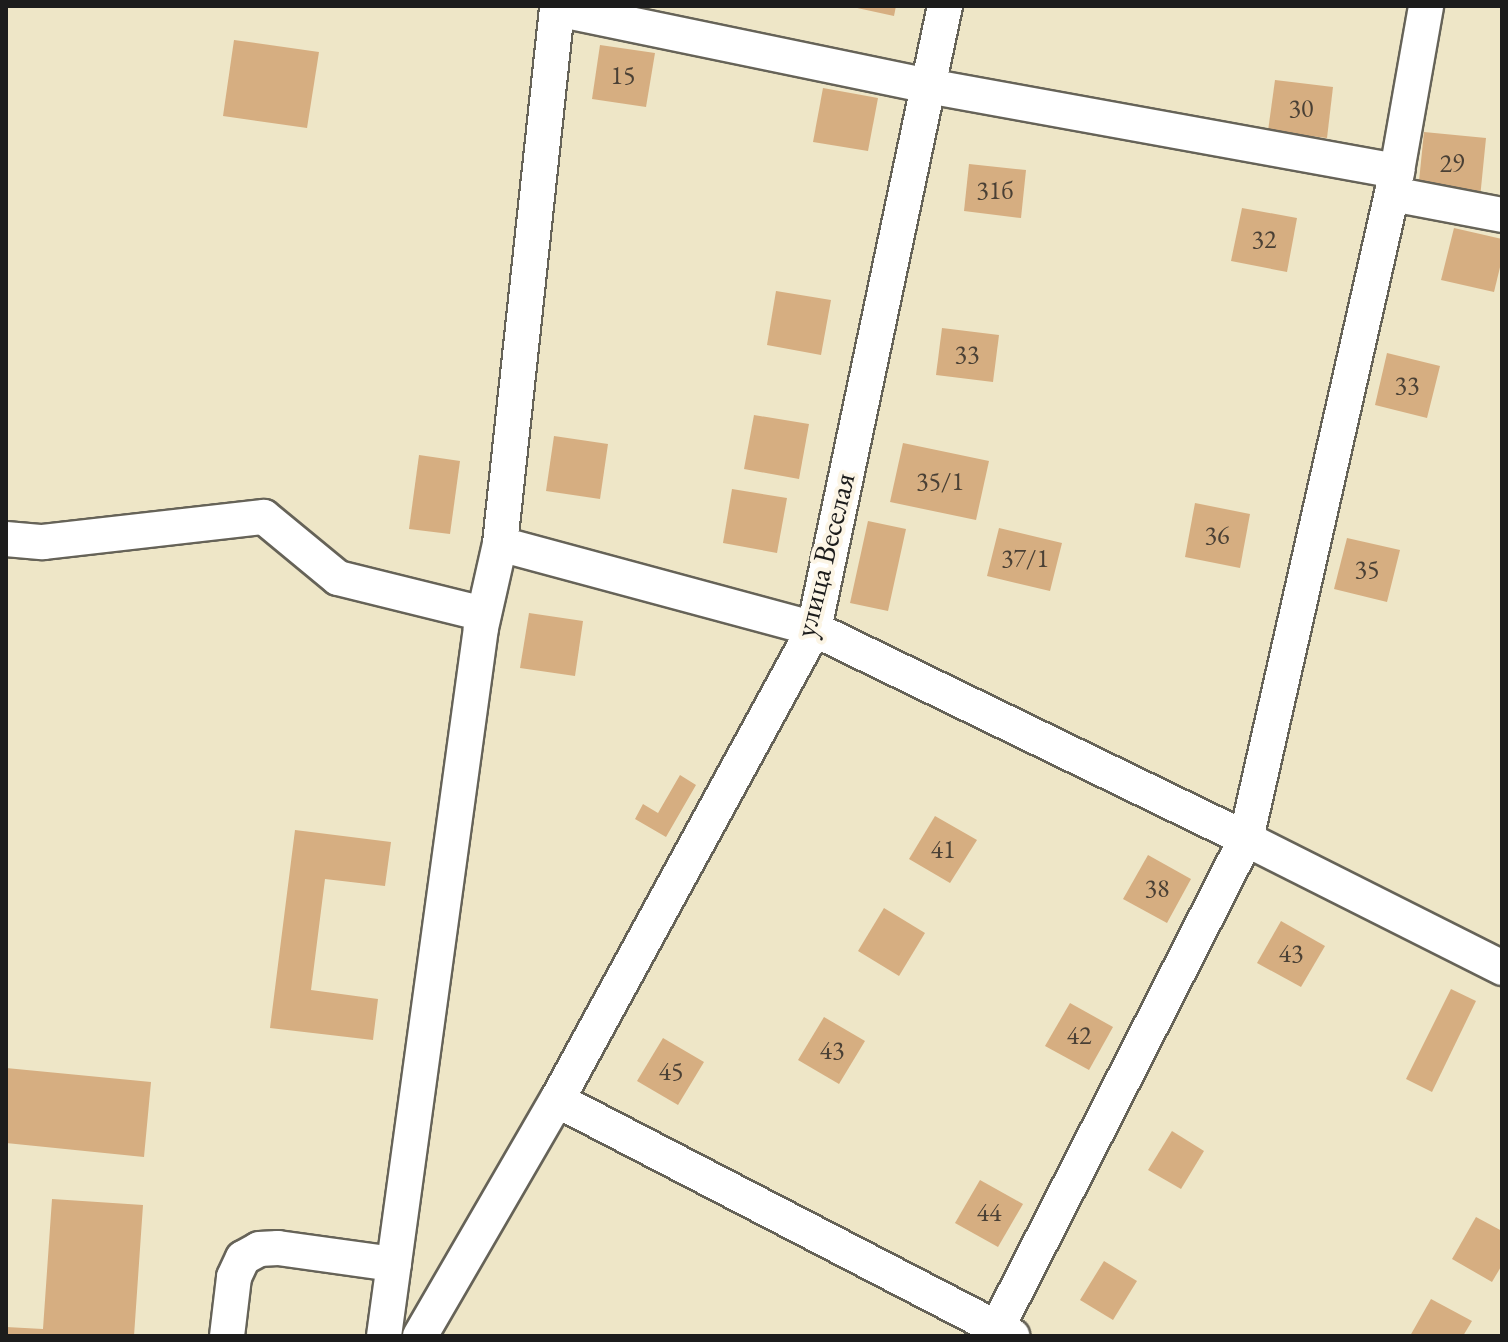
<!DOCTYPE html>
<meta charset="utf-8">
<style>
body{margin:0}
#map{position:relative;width:1508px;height:1342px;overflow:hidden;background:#eee6c7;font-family:"EB Garamond",serif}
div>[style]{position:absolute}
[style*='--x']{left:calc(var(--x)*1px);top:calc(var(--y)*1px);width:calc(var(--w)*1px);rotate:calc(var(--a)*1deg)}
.building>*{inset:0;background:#d6ae81}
.roads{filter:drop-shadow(2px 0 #666358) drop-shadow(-2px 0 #666358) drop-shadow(0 2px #666358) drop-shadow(0 -2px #666358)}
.minor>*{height:34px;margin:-17px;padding:0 17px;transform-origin:17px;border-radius:17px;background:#fff}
span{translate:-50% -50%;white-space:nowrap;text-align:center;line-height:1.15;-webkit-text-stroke:8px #fcf5e5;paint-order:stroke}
.number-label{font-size:26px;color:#4a4035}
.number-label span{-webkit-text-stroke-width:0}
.street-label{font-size:30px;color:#1c1c1c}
.frame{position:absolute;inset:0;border:8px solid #1c1c1c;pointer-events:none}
</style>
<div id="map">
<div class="building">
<div style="clip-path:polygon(848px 6px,896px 6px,894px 16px)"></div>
<div style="clip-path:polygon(234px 40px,319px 52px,307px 128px,223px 116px)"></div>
<div style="clip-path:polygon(600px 45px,655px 53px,646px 107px,592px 99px)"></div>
<div style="clip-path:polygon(1275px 80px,1333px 87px,1327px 138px,1268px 131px)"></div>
<div style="clip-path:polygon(823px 88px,878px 98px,868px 151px,813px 142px)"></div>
<div style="clip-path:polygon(1424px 132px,1486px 138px,1480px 198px,1418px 191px)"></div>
<div style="clip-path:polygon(969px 164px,1026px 170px,1021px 218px,964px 211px)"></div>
<div style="clip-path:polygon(1242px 208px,1297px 218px,1287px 272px,1231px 261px)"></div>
<div style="clip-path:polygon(1454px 228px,1502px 239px,1502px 259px,1494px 292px,1441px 280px)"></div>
<div style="clip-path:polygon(776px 291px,831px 300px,821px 355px,767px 345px)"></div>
<div style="clip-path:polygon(942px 328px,999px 335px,993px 382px,936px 375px)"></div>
<div style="clip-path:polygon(1387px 353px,1440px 366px,1427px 418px,1375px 405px)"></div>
<div style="clip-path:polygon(754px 415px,809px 424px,799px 479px,744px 469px)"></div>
<div style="clip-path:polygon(554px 436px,608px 444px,600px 499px,546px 491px)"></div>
<div style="clip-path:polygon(903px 443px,989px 461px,976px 520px,890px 502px)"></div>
<div style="clip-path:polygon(419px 455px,460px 461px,450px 534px,409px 529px)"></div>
<div style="clip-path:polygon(732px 489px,787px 498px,777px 553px,723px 543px)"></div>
<div style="clip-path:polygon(1195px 503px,1250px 514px,1240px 568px,1185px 557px)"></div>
<div style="clip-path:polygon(868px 521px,906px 529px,888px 611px,850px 603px)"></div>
<div style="clip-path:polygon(999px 528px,1062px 543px,1050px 591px,987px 576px)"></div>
<div style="clip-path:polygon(1347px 538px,1400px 550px,1387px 602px,1334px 589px)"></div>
<div style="clip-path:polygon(529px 613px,583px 621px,575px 676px,520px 668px)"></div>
<div style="clip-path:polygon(680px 775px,696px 785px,666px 837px,635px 819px,643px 804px,658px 813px)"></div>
<div style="clip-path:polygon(935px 816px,977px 840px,950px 883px,909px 859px)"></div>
<div style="clip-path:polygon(295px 830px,391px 842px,385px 886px,325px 879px,311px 990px,378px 999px,373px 1040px,270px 1028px)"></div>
<div style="clip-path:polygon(1148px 855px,1191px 879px,1167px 923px,1123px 899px)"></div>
<div style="clip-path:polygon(884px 908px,925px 933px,899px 976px,858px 951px)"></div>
<div style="clip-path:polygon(1281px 921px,1325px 946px,1301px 987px,1257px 963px)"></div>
<div style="clip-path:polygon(1451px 989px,1476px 1001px,1432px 1092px,1406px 1079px)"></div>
<div style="clip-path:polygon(1070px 1003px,1113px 1027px,1089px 1070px,1045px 1046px)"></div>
<div style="clip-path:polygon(824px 1017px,865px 1041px,839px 1084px,798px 1060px)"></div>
<div style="clip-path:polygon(663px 1038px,704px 1062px,678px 1105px,637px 1081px)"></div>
<div style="clip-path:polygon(6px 1068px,151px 1082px,144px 1157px,6px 1143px)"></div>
<div style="clip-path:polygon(1172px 1131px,1204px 1151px,1181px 1189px,1148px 1170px)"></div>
<div style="clip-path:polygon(980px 1180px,1023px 1204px,998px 1247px,955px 1223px)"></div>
<div style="clip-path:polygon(52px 1199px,143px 1205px,134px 1336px,6px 1336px,6px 1327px,43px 1329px)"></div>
<div style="clip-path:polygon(1476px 1217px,1502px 1231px,1502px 1265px,1492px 1282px,1452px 1259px)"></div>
<div style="clip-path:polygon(1104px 1261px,1137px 1281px,1113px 1320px,1080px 1300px)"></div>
<div style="clip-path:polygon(1431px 1299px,1472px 1321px,1463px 1336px,1410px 1336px)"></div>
</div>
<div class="roads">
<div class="minor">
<div style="--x:557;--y:6;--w:3;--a:90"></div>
<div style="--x:557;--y:9;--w:379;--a:11.7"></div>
<div style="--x:928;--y:86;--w:477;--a:10.3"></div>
<div style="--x:1397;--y:171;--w:168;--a:-80"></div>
<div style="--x:1397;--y:171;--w:685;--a:102.74"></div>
<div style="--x:1246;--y:839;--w:287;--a:26.7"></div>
<div style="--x:1392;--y:194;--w:112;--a:10.8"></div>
<div style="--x:6;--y:539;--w:37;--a:5"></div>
<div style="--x:43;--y:542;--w:222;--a:-6.5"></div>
<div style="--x:264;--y:517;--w:96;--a:39.5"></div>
<div style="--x:338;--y:578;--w:150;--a:13.9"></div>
<div style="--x:500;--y:544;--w:325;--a:15.1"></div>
<div style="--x:814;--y:629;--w:480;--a:25.9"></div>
<div style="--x:1246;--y:839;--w:549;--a:116.99"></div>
<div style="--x:557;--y:1100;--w:537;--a:-61.38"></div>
<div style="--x:814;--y:629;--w:637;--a:-78.13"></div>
<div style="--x:227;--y:1336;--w:59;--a:-83.2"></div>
<div style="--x:234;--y:1277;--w:21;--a:-65"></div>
<div style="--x:243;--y:1258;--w:18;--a:-29"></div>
<div style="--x:259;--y:1249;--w:19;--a:-3"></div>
<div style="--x:278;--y:1248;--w:117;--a:7.9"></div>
<div style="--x:384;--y:1336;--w:715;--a:-82.2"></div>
<div style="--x:481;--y:628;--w:86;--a:-77.3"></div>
<div style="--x:500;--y:544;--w:538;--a:-83.92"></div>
<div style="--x:420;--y:1336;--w:273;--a:-59.9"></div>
<div style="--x:557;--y:1100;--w:513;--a:27.41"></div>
</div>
</div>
<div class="number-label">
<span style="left:623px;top:76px">15</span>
<span style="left:1301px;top:109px">30</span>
<span style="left:1452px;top:164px">29</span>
<span style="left:995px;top:191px">31б</span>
<span style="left:1264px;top:240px">32</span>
<span style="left:967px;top:355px">33</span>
<span style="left:1407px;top:386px">33</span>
<span style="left:940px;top:482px">35/1</span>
<span style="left:1217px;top:536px">36</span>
<span style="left:1025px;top:559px">37/1</span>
<span style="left:1367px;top:570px">35</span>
<span style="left:943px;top:850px">41</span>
<span style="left:1157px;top:889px">38</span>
<span style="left:1291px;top:954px">43</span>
<span style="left:1079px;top:1036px">42</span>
<span style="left:832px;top:1051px">43</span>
<span style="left:671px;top:1072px">45</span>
<span style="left:989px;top:1213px">44</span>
</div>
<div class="street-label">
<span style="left:825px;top:555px;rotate:-76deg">улица Веселая</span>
</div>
<div class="frame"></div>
</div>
